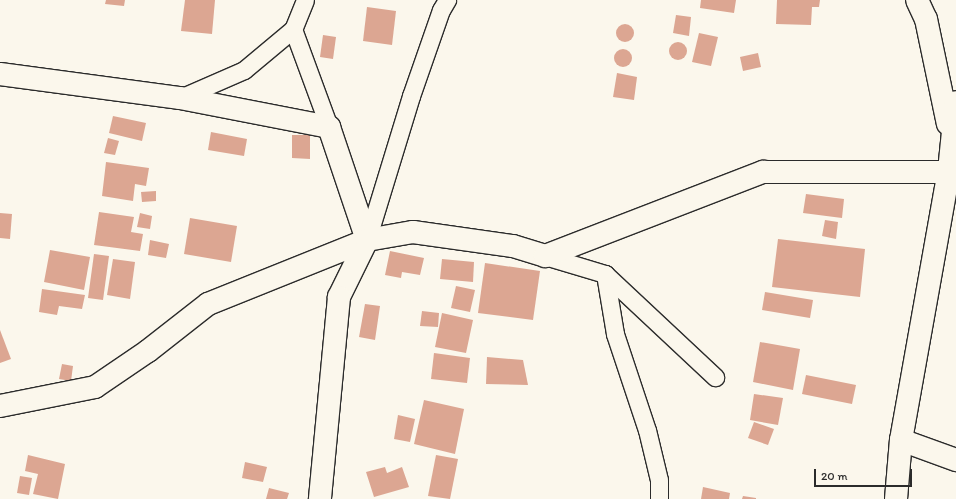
<!DOCTYPE html>
<style>
body{margin:0}
#map{position:relative;width:956px;height:499px;overflow:hidden;background:#fbf7ec;font-family:Itim,sans-serif}
div>[style]{position:absolute}
[style*='--x']{left:calc(var(--x)*1px);top:calc(var(--y)*1px);width:calc(var(--w)*1px);rotate:calc(var(--a)*1deg)}
.building>*{inset:0;background:#dca692}
.round{border-radius:50%}
.roads{filter:drop-shadow(1px 0 #2b2b2b) drop-shadow(-1px 0 #2b2b2b) drop-shadow(0 1px #2b2b2b) drop-shadow(0 -1px #2b2b2b)}
.lane>*{height:17px;margin:-8.5px;padding:0 8.5px;transform-origin:8.5px;border-radius:8.5px;background:#fbf7ec}
.street>*{height:22px;margin:-11px;padding:0 11px;transform-origin:11px;border-radius:11px;background:#fbf7ec}
span{translate:-50% -50%;white-space:nowrap;text-align:center;line-height:1.15;-webkit-text-stroke:4px #fbf7ec;paint-order:stroke}
.scale{position:absolute;left:814px;top:469px;width:98px;height:18px;box-sizing:border-box;border:2px solid #2b2b2b;border-top:0;padding-left:5px;font-size:12px;line-height:14px;white-space:nowrap;color:#2b2b2b;-webkit-text-stroke:3px #fbf7ec;paint-order:stroke}
</style>
<div id="map">
<div class="building">
<div style="clip-path:polygon(106px 0,125px 0,124px 6px,105px 4px)"></div>
<div style="clip-path:polygon(185px 0,215px 0,212px 34px,181px 31px)"></div>
<div style="clip-path:polygon(701px 0,736px 0,734px 13px,700px 8px)"></div>
<div style="clip-path:polygon(777px 0,820px 0,819px 7px,812px 7px,811px 25px,776px 24px)"></div>
<div style="clip-path:polygon(367px 7px,396px 11px,392px 45px,363px 41px)"></div>
<div style="clip-path:polygon(676px 15px,691px 17px,689px 36px,673px 33px)"></div>
<div class="round" style="left:616px;top:24px;width:18px;height:18px"></div>
<div style="clip-path:polygon(699px 33px,718px 37px,711px 66px,692px 62px)"></div>
<div style="clip-path:polygon(323px 35px,336px 37px,333px 59px,320px 57px)"></div>
<div class="round" style="left:669px;top:42px;width:18px;height:18px"></div>
<div class="round" style="left:614px;top:49px;width:18px;height:18px"></div>
<div style="clip-path:polygon(758px 53px,761px 67px,743px 71px,740px 57px)"></div>
<div style="clip-path:polygon(617px 73px,637px 77px,634px 100px,613px 97px)"></div>
<div style="clip-path:polygon(113px 116px,146px 123px,142px 141px,109px 133px)"></div>
<div style="clip-path:polygon(211px 132px,247px 139px,244px 156px,208px 150px)"></div>
<div style="clip-path:polygon(292px 135px,310px 135px,310px 159px,292px 158px)"></div>
<div style="clip-path:polygon(108px 138px,119px 141px,115px 155px,104px 153px)"></div>
<div style="clip-path:polygon(106px 162px,149px 168px,146px 186px,135px 184px,133px 201px,102px 196px)"></div>
<div style="clip-path:polygon(156px 191px,156px 201px,142px 202px,141px 192px)"></div>
<div style="clip-path:polygon(806px 194px,844px 199px,842px 218px,803px 213px)"></div>
<div style="clip-path:polygon(99px 212px,134px 217px,131px 232px,143px 234px,140px 251px,94px 245px)"></div>
<div style="clip-path:polygon(0 213px,12px 214px,10px 239px,0 238px)"></div>
<div style="clip-path:polygon(140px 213px,152px 216px,150px 229px,137px 227px)"></div>
<div style="clip-path:polygon(190px 218px,237px 226px,231px 262px,184px 254px)"></div>
<div style="clip-path:polygon(825px 220px,838px 222px,836px 239px,822px 236px)"></div>
<div style="clip-path:polygon(778px 239px,865px 249px,860px 297px,772px 287px)"></div>
<div style="clip-path:polygon(150px 240px,169px 244px,166px 258px,148px 255px)"></div>
<div style="clip-path:polygon(50px 250px,90px 257px,84px 290px,44px 282px)"></div>
<div style="clip-path:polygon(390px 251px,424px 258px,420px 275px,402px 272px,401px 278px,385px 275px)"></div>
<div style="clip-path:polygon(94px 254px,109px 256px,103px 300px,88px 298px)"></div>
<div style="clip-path:polygon(113px 259px,135px 262px,130px 299px,107px 295px)"></div>
<div style="clip-path:polygon(442px 259px,474px 262px,473px 282px,440px 279px)"></div>
<div style="clip-path:polygon(485px 263px,540px 271px,533px 320px,478px 313px)"></div>
<div style="clip-path:polygon(456px 286px,475px 290px,470px 312px,451px 308px)"></div>
<div style="clip-path:polygon(42px 289px,85px 295px,82px 309px,59px 306px,57px 315px,39px 312px)"></div>
<div style="clip-path:polygon(765px 292px,813px 300px,810px 318px,762px 310px)"></div>
<div style="clip-path:polygon(365px 304px,380px 306px,375px 340px,359px 337px)"></div>
<div style="clip-path:polygon(422px 311px,439px 313px,438px 327px,420px 326px)"></div>
<div style="clip-path:polygon(442px 313px,473px 320px,466px 353px,435px 347px)"></div>
<div style="clip-path:polygon(0 330px,11px 359px,0 363px)"></div>
<div style="clip-path:polygon(760px 342px,800px 349px,793px 390px,753px 382px)"></div>
<div style="clip-path:polygon(434px 353px,470px 358px,467px 383px,431px 379px)"></div>
<div style="clip-path:polygon(487px 357px,523px 360px,528px 385px,486px 384px)"></div>
<div style="clip-path:polygon(62px 364px,73px 366px,71px 381px,59px 379px)"></div>
<div style="clip-path:polygon(806px 375px,856px 385px,852px 404px,802px 394px)"></div>
<div style="clip-path:polygon(754px 394px,783px 398px,778px 425px,750px 420px)"></div>
<div style="clip-path:polygon(424px 400px,464px 409px,455px 454px,414px 444px)"></div>
<div style="clip-path:polygon(398px 415px,415px 419px,410px 442px,394px 439px)"></div>
<div style="clip-path:polygon(754px 422px,774px 429px,768px 445px,748px 438px)"></div>
<div style="clip-path:polygon(28px 455px,65px 464px,58px 499px,33px 494px,38px 474px,25px 471px)"></div>
<div style="clip-path:polygon(436px 455px,458px 459px,450px 499px,428px 496px)"></div>
<div style="clip-path:polygon(245px 462px,267px 467px,263px 482px,242px 478px)"></div>
<div style="clip-path:polygon(385px 467px,387px 473px,402px 467px,409px 487px,374px 497px,366px 472px)"></div>
<div style="clip-path:polygon(20px 476px,32px 478px,29px 495px,17px 493px)"></div>
<div style="clip-path:polygon(703px 487px,730px 493px,729px 499px,701px 499px)"></div>
<div style="clip-path:polygon(269px 488px,289px 493px,287px 499px,266px 499px)"></div>
<div style="clip-path:polygon(743px 496px,756px 498px,756px 499px,742px 499px)"></div>
</div>
<div class="roads">
<div class="lane">
<div style="--x:305;--y:0;--w:31;--a:112"></div>
<div style="--x:293;--y:29;--w:104;--a:69.8"></div>
<div style="--x:180;--y:98;--w:70;--a:-23.6"></div>
<div style="--x:244;--y:70;--w:64;--a:-39.9"></div>
<div style="--x:367;--y:240;--w:151;--a:-73"></div>
<div style="--x:411;--y:96;--w:91;--a:-70.8"></div>
<div style="--x:441;--y:10;--w:12;--a:-59"></div>
<div style="--x:545;--y:256;--w:63;--a:16.7"></div>
<div style="--x:605;--y:274;--w:151;--a:43.1"></div>
<div style="--x:605;--y:274;--w:61;--a:80.5"></div>
<div style="--x:615;--y:334;--w:101;--a:71.6"></div>
<div style="--x:647;--y:430;--w:51;--a:76.5"></div>
<div style="--x:659;--y:480;--w:19;--a:90"></div>
</div>
<div class="street">
<div style="--x:917;--y:0;--w:21;--a:65"></div>
<div style="--x:926;--y:19;--w:107;--a:78.2"></div>
<div style="--x:0;--y:74;--w:182;--a:7.6"></div>
<div style="--x:180;--y:98;--w:152;--a:11"></div>
<div style="--x:329;--y:127;--w:119;--a:71.4"></div>
<div style="--x:367;--y:240;--w:64;--a:116.2"></div>
<div style="--x:339;--y:297;--w:203;--a:95.4"></div>
<div style="--x:0;--y:406;--w:97;--a:-11.3"></div>
<div style="--x:95;--y:387;--w:64;--a:-34.2"></div>
<div style="--x:148;--y:351;--w:76;--a:-38.1"></div>
<div style="--x:208;--y:304;--w:171;--a:-21.9"></div>
<div style="--x:367;--y:240;--w:47;--a:-9.9"></div>
<div style="--x:413;--y:232;--w:101;--a:8"></div>
<div style="--x:513;--y:246;--w:34;--a:17"></div>
<div style="--x:545;--y:256;--w:234;--a:-21.1"></div>
<div style="--x:763;--y:172;--w:193;--a:0"></div>
<div style="--x:901;--y:440;--w:59;--a:20"></div>
<div style="--x:896;--y:499;--w:59;--a:-85.2"></div>
<div style="--x:901;--y:440;--w:273;--a:-79.9"></div>
<div style="--x:949;--y:171;--w:69;--a:-84.2"></div>
</div>
</div>
<div class="scale">20 m</div>
</div>
